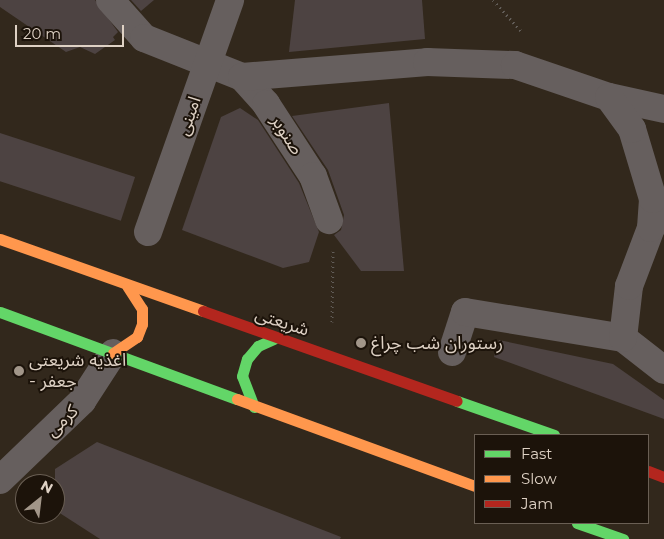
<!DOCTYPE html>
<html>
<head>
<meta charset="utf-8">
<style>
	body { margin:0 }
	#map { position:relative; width:664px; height:539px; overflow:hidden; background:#32281c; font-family:Montserrat,"Noto Sans Arabic",sans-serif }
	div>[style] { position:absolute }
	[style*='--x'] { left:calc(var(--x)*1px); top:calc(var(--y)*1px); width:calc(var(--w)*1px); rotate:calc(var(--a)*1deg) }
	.building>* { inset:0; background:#4d4342; transform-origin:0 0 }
	.path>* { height:3px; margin-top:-1.5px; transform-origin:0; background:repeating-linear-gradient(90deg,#625d58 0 1px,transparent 0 5px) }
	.street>* { height:28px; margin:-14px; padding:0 14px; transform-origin:14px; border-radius:14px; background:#665f5e }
	.fast>* { height:11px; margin:-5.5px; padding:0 5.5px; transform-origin:5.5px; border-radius:5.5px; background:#63d668 }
	.slow>* { height:11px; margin:-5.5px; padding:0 5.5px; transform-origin:5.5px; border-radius:5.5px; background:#ff974d }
	.jam>* { height:11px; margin:-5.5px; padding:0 5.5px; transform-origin:5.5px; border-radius:5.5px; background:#b3261e }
	.dots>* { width:14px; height:14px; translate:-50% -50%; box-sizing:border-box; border:2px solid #1c130a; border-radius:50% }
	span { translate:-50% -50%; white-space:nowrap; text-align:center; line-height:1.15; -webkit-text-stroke:4px #1c130a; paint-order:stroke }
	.street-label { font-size:18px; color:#ded1c4 }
	.poi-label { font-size:18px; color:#ded1c4 }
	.left { translate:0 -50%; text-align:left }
	.legend { position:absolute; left:474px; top:434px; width:175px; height:90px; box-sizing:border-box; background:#1c130a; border:1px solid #6a5f54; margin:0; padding:6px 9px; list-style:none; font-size:15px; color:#ded1c4 }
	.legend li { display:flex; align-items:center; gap:10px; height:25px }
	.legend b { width:25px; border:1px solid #6a5f54 }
	.north { position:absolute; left:15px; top:474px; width:50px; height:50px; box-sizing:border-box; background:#1c130a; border:1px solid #6a5f54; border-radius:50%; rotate:29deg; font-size:14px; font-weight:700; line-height:20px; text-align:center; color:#ded1c4 }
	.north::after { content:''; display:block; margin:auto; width:18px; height:22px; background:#a29689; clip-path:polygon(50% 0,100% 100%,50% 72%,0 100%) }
	.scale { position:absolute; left:15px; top:25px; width:109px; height:22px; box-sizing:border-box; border:2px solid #ded1c4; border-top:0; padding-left:6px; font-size:15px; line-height:18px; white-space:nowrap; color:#ded1c4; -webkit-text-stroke:4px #1c130a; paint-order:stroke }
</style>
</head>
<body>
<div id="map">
	<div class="building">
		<i style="clip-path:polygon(0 0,95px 0,118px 32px,113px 37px,115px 40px,95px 54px,80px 47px,66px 52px,0 7px)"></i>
		<i style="clip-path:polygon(131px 0,154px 0,141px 11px)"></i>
		<i style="clip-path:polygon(295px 0,422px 0,425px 39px,289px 52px)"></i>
		<i style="clip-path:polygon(389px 103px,404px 271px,361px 271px,334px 235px,341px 230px,344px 215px,328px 170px,292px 116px)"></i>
		<i style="clip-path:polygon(240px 108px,258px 120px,299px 183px,319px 232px,309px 262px,283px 268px,182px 230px,221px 117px)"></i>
		<i style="left:0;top:133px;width:142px;height:46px;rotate:18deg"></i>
		<i style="clip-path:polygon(499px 340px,613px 364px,664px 400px,664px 419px,494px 357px)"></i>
		<i style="clip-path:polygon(97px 442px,341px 537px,340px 539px,100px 539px,55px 510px,55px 469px)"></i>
	</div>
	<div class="path">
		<i style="--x:493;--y:0;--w:43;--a:47.8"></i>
		<i style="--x:332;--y:322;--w:71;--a:-89.2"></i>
	</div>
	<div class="street">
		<i style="--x:110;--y:0;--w:51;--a:48.2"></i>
		<i style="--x:144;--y:38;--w:105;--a:21.7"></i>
		<i style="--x:242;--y:77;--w:36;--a:48"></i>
		<i style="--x:266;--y:104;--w:86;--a:56.9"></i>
		<i style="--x:313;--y:176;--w:47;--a:70"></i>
		<i style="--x:242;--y:77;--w:186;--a:-4.6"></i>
		<i style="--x:427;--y:62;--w:88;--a:2"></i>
		<i style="--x:515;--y:65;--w:99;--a:18.8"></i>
		<i style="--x:609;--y:97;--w:56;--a:12.3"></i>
		<i style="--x:148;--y:232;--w:246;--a:-70.5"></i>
		<i style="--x:623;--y:338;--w:52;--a:38"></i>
		<i style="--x:452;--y:352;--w:42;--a:-72"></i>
		<i style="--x:465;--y:312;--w:160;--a:9.3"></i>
		<i style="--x:623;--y:338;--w:52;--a:-83.4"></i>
		<i style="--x:629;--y:286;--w:62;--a:-69.2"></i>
		<i style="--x:651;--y:228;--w:29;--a:-86"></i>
		<i style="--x:653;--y:199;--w:73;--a:-106.7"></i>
		<i style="--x:632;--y:129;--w:39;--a:-126"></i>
		<i style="--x:0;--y:480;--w:114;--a:-43.9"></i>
		<i style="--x:82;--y:401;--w:57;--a:-57.1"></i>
	</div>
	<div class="fast">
		<i style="--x:0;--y:312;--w:252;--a:20.2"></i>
		<i style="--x:457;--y:401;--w:103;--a:19.3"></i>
		<i style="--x:254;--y:407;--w:33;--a:-111"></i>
		<i style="--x:242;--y:376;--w:18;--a:-74"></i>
		<i style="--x:247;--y:359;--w:17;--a:-50"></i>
		<i style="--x:258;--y:346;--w:17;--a:-24"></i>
		<i style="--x:577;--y:523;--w:49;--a:19.2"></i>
	</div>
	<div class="slow">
		<i style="--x:0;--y:239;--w:215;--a:19.5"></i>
		<i style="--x:113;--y:353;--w:29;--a:-34"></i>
		<i style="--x:137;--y:337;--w:14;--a:-69"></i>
		<i style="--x:142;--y:324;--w:15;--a:-90"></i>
		<i style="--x:142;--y:309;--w:27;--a:-123"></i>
		<i style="--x:237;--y:399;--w:253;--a:20.1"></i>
	</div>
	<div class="jam">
		<i style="--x:203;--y:311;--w:269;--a:19.5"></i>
		<i style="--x:648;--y:471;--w:17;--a:21"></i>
	</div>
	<div class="dots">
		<i style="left:361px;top:343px;background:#a29689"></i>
		<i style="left:19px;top:371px;background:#a29689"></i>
	</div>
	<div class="street-label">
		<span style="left:189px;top:116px;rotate:-71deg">امینی</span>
		<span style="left:287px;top:135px;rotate:57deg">صنوبر</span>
		<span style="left:282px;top:322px;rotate:18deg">شریعتی</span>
		<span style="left:62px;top:421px;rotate:-44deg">کرمی</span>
	</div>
	<div class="poi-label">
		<span class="left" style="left:371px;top:343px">رستوران شب چراغ</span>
		<span class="left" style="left:29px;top:371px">اغذیه شریعتی<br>- جعفر</span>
	</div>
	<ul class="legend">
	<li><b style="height:6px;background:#63d668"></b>Fast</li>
	<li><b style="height:6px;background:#ff974d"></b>Slow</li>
	<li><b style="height:6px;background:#b3261e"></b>Jam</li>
	</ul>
	<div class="north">N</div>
	<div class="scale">20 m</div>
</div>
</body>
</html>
